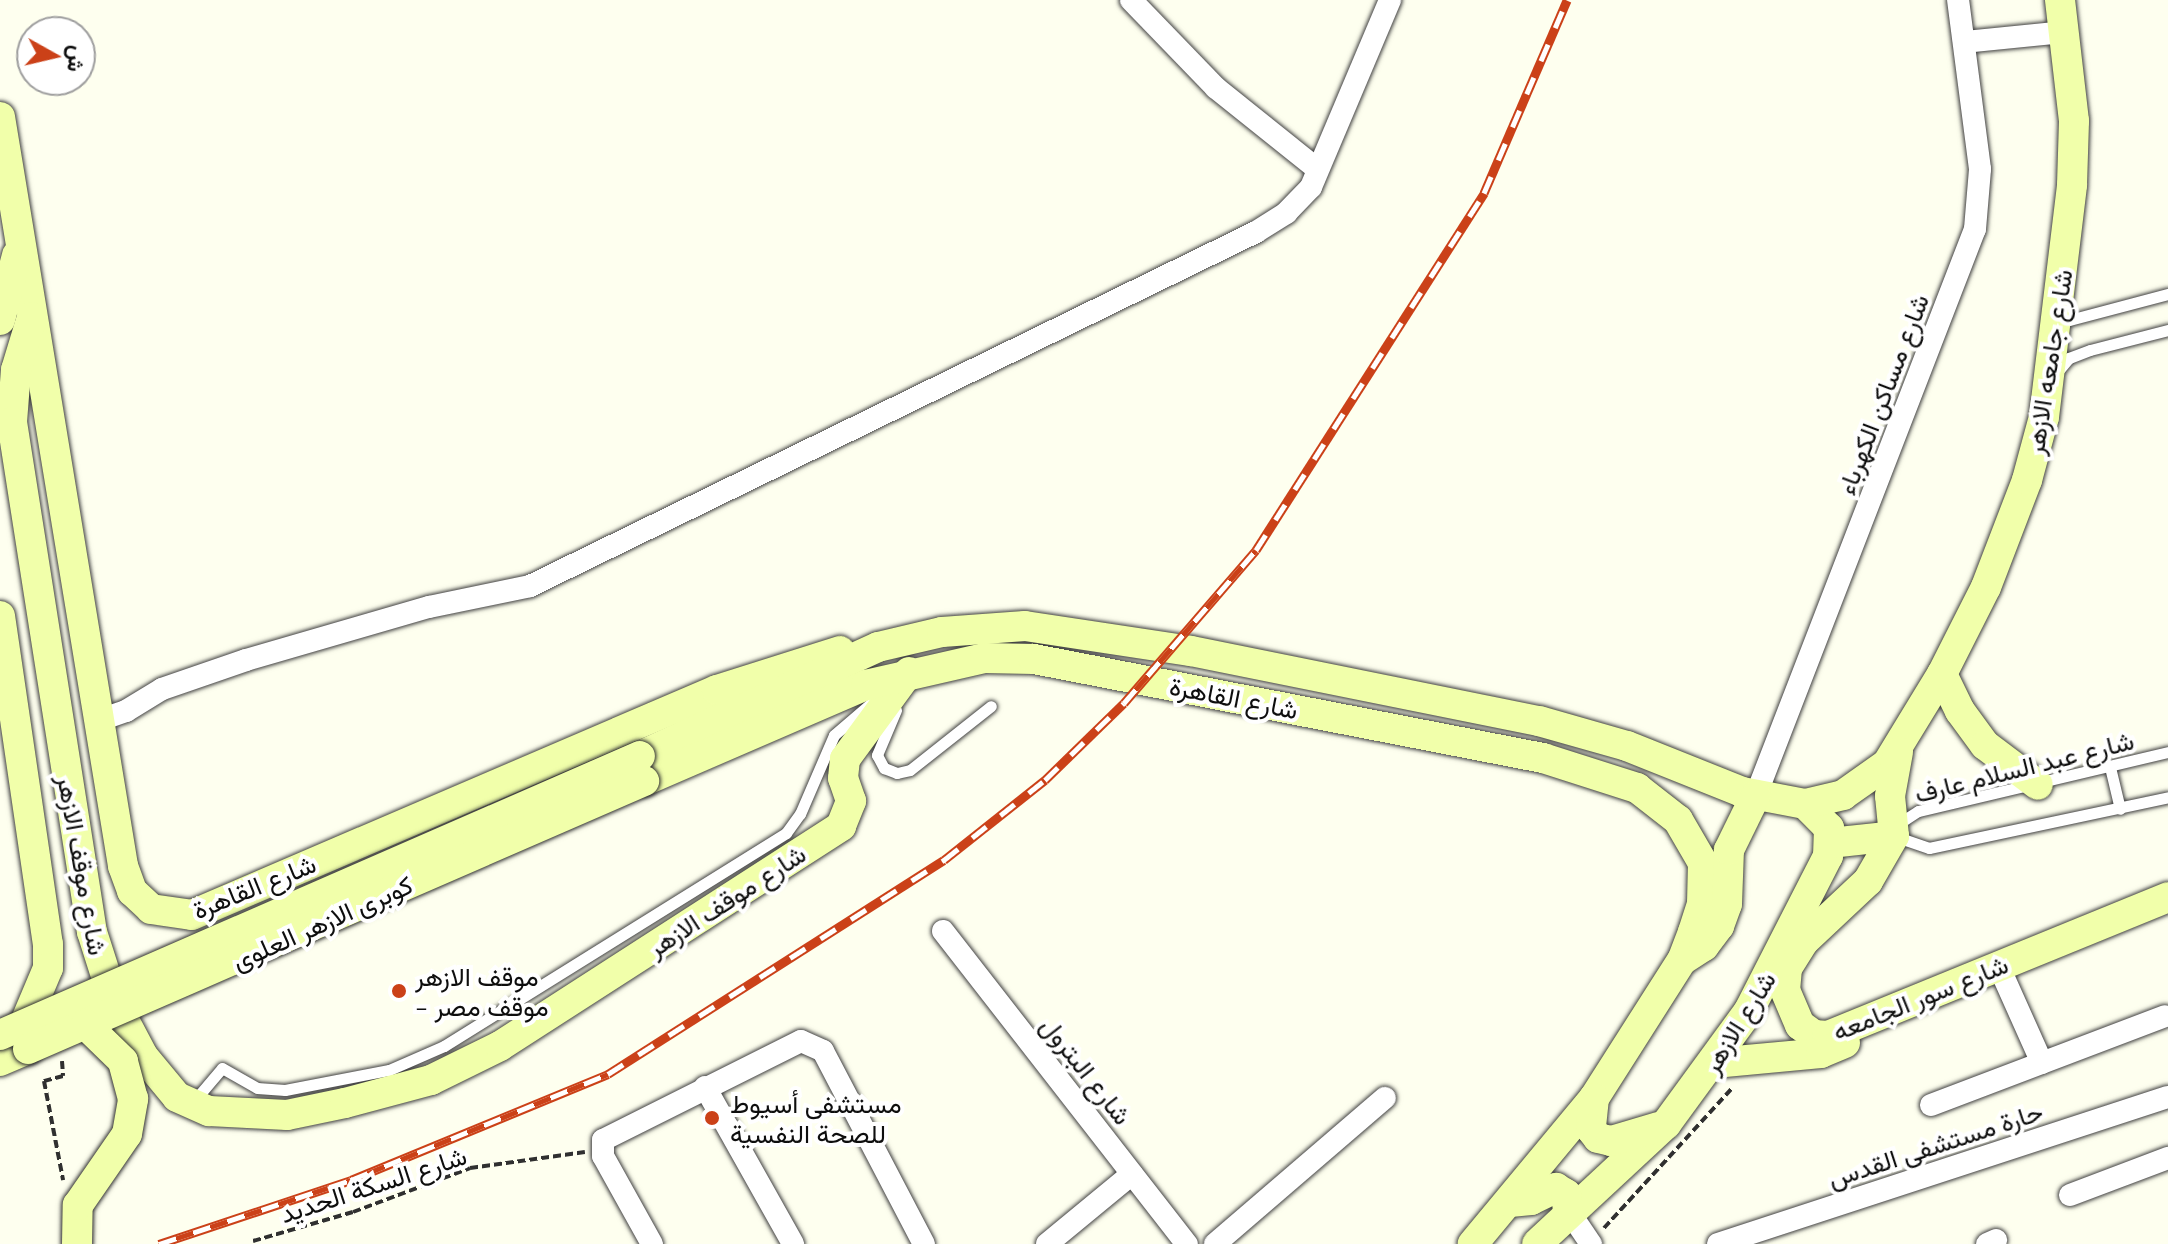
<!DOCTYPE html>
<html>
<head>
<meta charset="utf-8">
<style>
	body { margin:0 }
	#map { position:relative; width:2168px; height:1244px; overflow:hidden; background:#feffef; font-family:"Playfair Display",Vazirmatn,serif }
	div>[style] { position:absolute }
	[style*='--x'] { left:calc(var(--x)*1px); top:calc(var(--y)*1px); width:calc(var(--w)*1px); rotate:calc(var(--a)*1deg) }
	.path>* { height:4px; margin-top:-2px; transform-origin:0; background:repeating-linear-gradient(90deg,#303030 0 8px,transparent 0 12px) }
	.roads { filter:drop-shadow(0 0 2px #414141) drop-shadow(0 0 2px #414141) }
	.lane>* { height:11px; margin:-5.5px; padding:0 5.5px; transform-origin:5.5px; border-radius:5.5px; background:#fff }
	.street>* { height:22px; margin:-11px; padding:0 11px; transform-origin:11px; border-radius:11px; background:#fff }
	.secondary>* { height:30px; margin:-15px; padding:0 15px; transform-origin:15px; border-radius:15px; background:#f1ffaa }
	.rail>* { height:9px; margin-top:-4.5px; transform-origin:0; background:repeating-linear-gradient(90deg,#fff 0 18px,#cb4118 0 36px); box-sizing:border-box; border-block:2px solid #cb4118 }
	.bridges { filter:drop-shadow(0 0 2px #303030) drop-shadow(0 0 2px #303030) }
	.secondary-bridge>* { height:30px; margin:-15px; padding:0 15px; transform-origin:15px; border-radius:15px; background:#f1ffaa }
	.dots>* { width:22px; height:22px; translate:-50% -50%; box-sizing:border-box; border:4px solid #fff; border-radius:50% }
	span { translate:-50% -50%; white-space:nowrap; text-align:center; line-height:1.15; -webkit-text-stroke:8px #fff; paint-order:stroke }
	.street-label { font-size:26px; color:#0e0e0e }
	.poi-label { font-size:26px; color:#0e0e0e }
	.left { translate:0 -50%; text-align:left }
	.north { position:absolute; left:16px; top:16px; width:80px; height:80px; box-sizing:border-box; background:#fff; border:2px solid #9f9f9f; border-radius:50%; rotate:98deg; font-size:22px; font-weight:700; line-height:32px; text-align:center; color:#0e0e0e }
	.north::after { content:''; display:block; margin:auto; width:28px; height:36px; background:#cb4118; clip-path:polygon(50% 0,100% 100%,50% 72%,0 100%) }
</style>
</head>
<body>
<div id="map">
	<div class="path">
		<i style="--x:62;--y:1061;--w:15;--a:86"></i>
		<i style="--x:63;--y:1076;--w:20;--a:165"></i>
		<i style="--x:44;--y:1081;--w:101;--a:79.1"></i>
		<i style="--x:1604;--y:1228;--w:191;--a:-47.5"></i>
		<i style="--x:253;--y:1241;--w:104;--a:-16.2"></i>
		<i style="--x:353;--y:1212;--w:125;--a:-20.6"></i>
		<i style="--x:470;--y:1168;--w:116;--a:-7.9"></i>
	</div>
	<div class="roads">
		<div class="lane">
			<i style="--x:2058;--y:323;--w:114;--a:-14.8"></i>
			<i style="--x:2058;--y:371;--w:17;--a:-50"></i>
			<i style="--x:2069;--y:358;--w:22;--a:-21"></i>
			<i style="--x:2090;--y:350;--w:81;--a:-14.4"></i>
			<i style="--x:896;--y:710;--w:49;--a:112.9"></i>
			<i style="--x:877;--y:755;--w:15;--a:62"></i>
			<i style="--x:884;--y:768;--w:14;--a:21"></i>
			<i style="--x:897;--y:773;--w:13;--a:-13"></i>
			<i style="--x:910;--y:770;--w:103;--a:-38.3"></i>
			<i style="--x:2168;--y:752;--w:257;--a:166.7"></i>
			<i style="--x:1918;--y:811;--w:20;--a:147"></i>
			<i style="--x:1901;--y:822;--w:16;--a:117"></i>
			<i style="--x:1894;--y:836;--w:37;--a:19"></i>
			<i style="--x:1929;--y:848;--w:244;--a:-12"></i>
			<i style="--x:2110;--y:767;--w:43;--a:76.6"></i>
			<i style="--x:194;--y:1101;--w:43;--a:-49.7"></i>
			<i style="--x:222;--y:1068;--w:40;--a:29.7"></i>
			<i style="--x:257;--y:1088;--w:28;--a:4"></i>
			<i style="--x:285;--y:1090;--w:106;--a:-10.9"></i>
			<i style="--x:389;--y:1070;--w:60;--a:-23.6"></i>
			<i style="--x:444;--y:1046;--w:403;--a:-31.9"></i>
			<i style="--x:786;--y:833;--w:24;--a:-54"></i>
			<i style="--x:800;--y:814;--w:86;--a:-66.7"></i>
			<i style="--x:834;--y:735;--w:57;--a:-40.7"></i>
		</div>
		<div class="street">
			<i style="--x:1131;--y:0;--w:122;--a:46"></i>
			<i style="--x:1216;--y:88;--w:129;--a:38.7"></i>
			<i style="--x:1964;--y:42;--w:101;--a:-5.7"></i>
			<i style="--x:97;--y:721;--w:31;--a:-19"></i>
			<i style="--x:126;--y:711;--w:42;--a:-31.4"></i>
			<i style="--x:162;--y:689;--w:89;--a:-19"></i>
			<i style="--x:246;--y:660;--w:191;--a:-16.2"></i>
			<i style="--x:429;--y:607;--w:103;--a:-11.7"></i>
			<i style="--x:530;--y:586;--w:808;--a:-25.99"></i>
			<i style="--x:1256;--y:232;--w:36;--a:-32"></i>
			<i style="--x:1286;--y:213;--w:36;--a:-46"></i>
			<i style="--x:1311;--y:187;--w:203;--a:-67.1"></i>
			<i style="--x:1756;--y:795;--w:607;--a:-68.85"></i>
			<i style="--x:1975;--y:229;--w:60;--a:-85.2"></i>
			<i style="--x:1980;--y:169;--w:170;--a:-97.4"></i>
			<i style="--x:943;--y:931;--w:397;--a:52.1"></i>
			<i style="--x:2004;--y:978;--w:93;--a:65.9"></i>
			<i style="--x:705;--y:1087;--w:180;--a:60.7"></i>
			<i style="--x:1931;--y:1105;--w:250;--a:-20.8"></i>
			<i style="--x:2070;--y:1195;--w:105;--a:-20.7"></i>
			<i style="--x:1568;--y:1210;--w:41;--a:55.9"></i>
			<i style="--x:652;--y:1244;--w:101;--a:-119.1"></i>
			<i style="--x:603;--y:1156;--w:16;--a:-90"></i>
			<i style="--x:603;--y:1140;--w:221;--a:-26.6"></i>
			<i style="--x:801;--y:1041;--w:24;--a:24"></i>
			<i style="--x:823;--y:1051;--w:218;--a:62.4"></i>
			<i style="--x:1047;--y:1244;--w:110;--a:-39.5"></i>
			<i style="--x:1215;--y:1244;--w:224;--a:-40.7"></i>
			<i style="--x:1718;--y:1244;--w:473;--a:-18.1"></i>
			<i style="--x:1987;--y:1244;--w:10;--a:-24"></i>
		</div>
		<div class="secondary">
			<i style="--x:0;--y:117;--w:759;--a:80.67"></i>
			<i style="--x:123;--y:866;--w:27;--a:70"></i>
			<i style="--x:132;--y:891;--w:26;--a:43"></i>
			<i style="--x:151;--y:909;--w:41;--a:8.3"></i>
			<i style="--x:192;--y:915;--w:571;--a:-23.2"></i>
			<i style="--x:717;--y:690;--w:129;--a:-17.6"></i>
			<i style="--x:32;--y:317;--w:55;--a:106.8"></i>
			<i style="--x:16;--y:370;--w:52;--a:94.4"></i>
			<i style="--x:12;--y:422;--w:516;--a:81.09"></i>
			<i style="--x:92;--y:932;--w:72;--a:72.3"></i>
			<i style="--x:114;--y:1001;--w:62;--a:62.2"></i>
			<i style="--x:143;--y:1056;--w:53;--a:50.3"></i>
			<i style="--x:177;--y:1097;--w:35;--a:24"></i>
			<i style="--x:209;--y:1111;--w:78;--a:2.9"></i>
			<i style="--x:287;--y:1115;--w:59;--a:-11.7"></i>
			<i style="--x:345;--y:1103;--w:89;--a:-15"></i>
			<i style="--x:431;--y:1080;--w:77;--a:-26.2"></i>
			<i style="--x:500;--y:1046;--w:406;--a:-32.8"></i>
			<i style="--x:841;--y:826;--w:27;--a:-68"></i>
			<i style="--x:851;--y:801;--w:24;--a:-109"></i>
			<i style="--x:843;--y:778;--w:19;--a:-84"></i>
			<i style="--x:845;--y:759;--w:108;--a:-53.7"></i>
			<i style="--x:0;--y:320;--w:67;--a:-75.3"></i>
			<i style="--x:0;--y:616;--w:331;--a:81.7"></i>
			<i style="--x:48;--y:944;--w:24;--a:90"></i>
			<i style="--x:48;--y:968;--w:62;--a:112.8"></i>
			<i style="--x:1942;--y:674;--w:41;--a:64.1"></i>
			<i style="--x:1960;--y:711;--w:42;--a:53.7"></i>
			<i style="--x:1985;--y:745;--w:66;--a:37"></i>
			<i style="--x:640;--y:756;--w:262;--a:-24.6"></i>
			<i style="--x:878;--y:647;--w:66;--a:-13.2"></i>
			<i style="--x:942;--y:632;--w:83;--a:-4.1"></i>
			<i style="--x:1025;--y:626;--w:168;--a:8.6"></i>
			<i style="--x:1191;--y:651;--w:355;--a:11.4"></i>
			<i style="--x:1539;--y:721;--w:91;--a:15.9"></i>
			<i style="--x:1627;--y:746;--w:124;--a:21.8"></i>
			<i style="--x:1742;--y:792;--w:64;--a:10.8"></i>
			<i style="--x:1805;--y:804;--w:34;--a:45"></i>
			<i style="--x:1829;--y:828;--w:28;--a:92"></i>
			<i style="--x:1828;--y:856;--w:175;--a:117.1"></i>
			<i style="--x:1748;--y:1012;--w:139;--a:126.2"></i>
			<i style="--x:1666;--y:1124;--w:176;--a:137.1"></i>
			<i style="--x:644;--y:781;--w:242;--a:-23.4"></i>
			<i style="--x:866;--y:685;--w:122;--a:-12.8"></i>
			<i style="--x:985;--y:658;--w:49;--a:1.2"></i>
			<i style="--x:1034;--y:659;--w:519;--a:11.01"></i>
			<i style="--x:1543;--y:758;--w:99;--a:17.7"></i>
			<i style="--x:1637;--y:788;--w:52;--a:38"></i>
			<i style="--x:1678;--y:820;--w:50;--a:59.8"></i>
			<i style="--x:1703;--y:863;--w:41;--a:91.4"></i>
			<i style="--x:1702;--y:904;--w:29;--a:108"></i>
			<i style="--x:1693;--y:932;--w:30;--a:111"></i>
			<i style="--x:1682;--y:960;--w:164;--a:122.5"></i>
			<i style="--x:1594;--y:1098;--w:190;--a:129.7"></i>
			<i style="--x:1805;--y:804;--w:39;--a:-13"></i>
			<i style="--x:1843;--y:795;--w:54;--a:-35.2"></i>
			<i style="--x:1887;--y:764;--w:105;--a:-58.6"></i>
			<i style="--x:1942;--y:674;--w:97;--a:-63.2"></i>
			<i style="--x:1986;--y:587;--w:115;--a:-69"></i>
			<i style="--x:2027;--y:480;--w:65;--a:-74.9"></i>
			<i style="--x:2044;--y:417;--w:234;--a:-83.1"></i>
			<i style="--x:2072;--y:185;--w:64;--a:-88.2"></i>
			<i style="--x:2074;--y:121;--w:122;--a:-96.6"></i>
			<i style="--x:1894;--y:836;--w:52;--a:120"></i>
			<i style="--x:1868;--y:881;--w:88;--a:136.8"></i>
			<i style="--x:1804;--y:941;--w:32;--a:122"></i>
			<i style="--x:1787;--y:968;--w:22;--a:95"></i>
			<i style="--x:1785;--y:990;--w:38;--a:67"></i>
			<i style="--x:1800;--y:1025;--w:17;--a:36"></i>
			<i style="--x:1814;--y:1035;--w:14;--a:4"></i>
			<i style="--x:1828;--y:1036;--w:367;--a:-22.2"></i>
			<i style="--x:1894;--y:836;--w:40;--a:-95.7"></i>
			<i style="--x:1890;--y:796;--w:45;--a:-79.7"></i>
			<i style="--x:1830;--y:843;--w:64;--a:-6.2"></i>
			<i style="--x:1684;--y:959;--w:24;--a:-33"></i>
			<i style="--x:1704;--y:946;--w:25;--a:-53"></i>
			<i style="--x:1719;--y:926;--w:23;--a:-70"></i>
			<i style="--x:1727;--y:904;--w:54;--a:-87.9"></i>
			<i style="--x:1729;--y:850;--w:61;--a:-63.9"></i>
			<i style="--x:0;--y:1061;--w:30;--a:-23"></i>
			<i style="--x:1714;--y:1063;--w:107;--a:-5.3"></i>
			<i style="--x:1821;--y:1053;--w:26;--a:-23"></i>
			<i style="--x:1594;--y:1098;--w:31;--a:96"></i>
			<i style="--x:1591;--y:1129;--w:11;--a:52"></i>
			<i style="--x:1598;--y:1138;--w:13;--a:13"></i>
			<i style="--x:1611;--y:1141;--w:49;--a:-16.6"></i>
			<i style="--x:1510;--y:1202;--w:21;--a:-5"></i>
			<i style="--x:1531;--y:1200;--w:28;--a:-26"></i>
			<i style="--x:1556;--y:1188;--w:12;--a:31"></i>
			<i style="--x:1566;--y:1194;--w:16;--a:83"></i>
		</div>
	</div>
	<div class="rail">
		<i style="--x:159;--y:1244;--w:202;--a:-18.4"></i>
		<i style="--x:351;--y:1180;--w:278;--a:-22.4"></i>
		<i style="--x:608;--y:1074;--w:398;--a:-32.5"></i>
		<i style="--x:944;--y:860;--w:129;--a:-38.4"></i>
		<i style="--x:1045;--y:780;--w:110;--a:-44.3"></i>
		<i style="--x:1124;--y:703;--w:202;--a:-49.2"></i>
		<i style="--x:1256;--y:550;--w:424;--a:-57.4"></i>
		<i style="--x:1484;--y:193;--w:210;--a:-66.7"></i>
	</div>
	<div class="bridges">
		<div class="secondary-bridge">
			<i style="--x:0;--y:1035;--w:698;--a:-23.55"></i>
			<i style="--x:28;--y:1049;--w:672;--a:-23.51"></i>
			<i style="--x:77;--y:1244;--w:39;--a:-89"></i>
			<i style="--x:78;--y:1205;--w:86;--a:-55.4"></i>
			<i style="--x:127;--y:1134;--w:36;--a:-80"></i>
			<i style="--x:133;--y:1099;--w:39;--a:-105"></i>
			<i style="--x:123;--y:1061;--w:52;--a:-135.8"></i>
		</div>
	</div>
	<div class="dots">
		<i style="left:399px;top:991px;background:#cb4118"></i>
		<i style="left:712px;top:1118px;background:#cb4118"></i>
	</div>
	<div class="street-label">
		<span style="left:2048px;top:362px;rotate:-81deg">شارع جامعه الازهر</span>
		<span style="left:1882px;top:394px;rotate:-69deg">شارع مساكن الكهرباء</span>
		<span style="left:1234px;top:697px;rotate:11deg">شارع القاهرة</span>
		<span style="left:2024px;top:766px;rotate:-14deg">شارع عبد السلام عارف</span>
		<span style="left:83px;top:865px;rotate:80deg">شارع موقف الازهر</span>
		<span style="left:254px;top:886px;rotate:-22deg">شارع القاهرة</span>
		<span style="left:726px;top:900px;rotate:-33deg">شارع موقف الازهر</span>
		<span style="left:322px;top:922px;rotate:-24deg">كوبرى الازهر العلوى</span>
		<span style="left:1920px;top:997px;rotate:-22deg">شارع سور الجامعه</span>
		<span style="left:1738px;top:1022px;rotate:-58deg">شارع الازهر</span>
		<span style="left:1087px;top:1070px;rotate:52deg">شارع البترول</span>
		<span style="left:1935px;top:1144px;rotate:-18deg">حارة مستشفى القدس</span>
		<span style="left:373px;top:1184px;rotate:-18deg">شارع السكة الحديد</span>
	</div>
	<div class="poi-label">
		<span class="left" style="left:415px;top:991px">موقف الازهر<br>- موقف مصر</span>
		<span class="left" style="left:730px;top:1118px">مستشفى أسيوط<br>للصحة النفسية</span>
	</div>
	<div class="north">ش</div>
</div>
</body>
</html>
